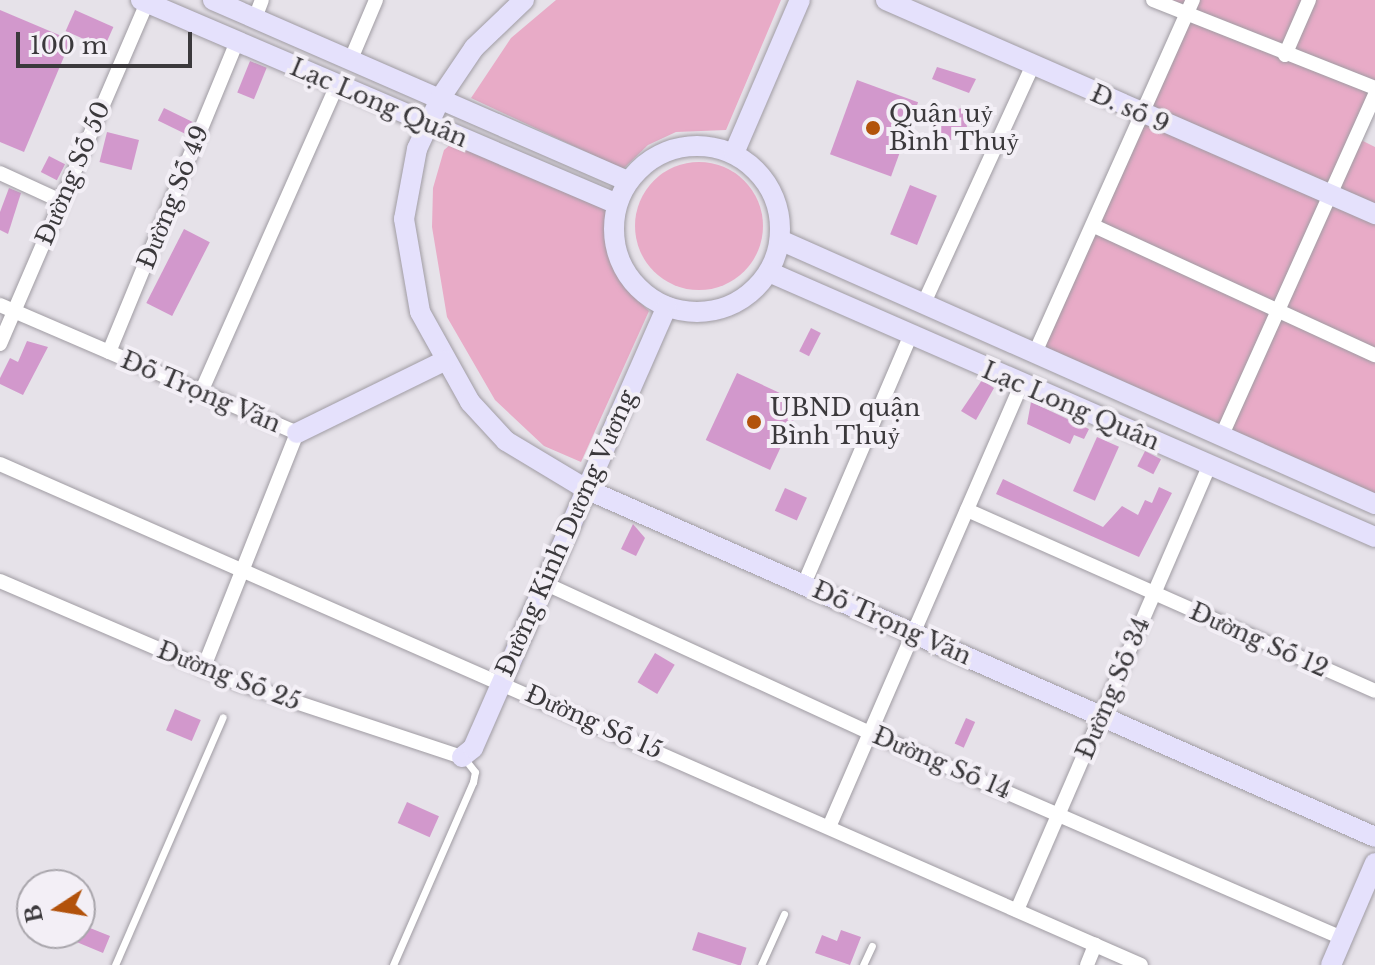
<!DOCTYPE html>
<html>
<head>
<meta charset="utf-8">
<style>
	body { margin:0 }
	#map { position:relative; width:1375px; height:965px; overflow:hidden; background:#e6e2e9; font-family:"Libre Baskerville",serif }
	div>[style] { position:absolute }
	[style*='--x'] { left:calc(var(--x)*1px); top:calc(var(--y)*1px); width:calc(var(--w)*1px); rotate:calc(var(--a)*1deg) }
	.green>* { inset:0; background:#e8abc7 }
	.round { border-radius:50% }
	.building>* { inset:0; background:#d298cc; transform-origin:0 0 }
	.roads { filter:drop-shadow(0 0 2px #a09ca3) drop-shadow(0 0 2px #a09ca3) }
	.lane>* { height:7px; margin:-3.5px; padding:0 3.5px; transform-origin:3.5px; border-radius:3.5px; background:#fff }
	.street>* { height:14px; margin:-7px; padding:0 7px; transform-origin:7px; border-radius:7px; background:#fff }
	.secondary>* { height:20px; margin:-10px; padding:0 10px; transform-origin:10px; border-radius:10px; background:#e5e1fc }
	.secondary>.ring { margin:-10px; padding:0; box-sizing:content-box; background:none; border:20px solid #e5e1fc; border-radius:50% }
	.dots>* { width:22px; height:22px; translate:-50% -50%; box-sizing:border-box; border:4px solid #f3eff6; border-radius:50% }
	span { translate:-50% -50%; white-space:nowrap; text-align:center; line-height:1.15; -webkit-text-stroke:8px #f3eff6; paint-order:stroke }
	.street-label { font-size:24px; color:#3b393c }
	.poi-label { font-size:24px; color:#3b393c }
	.left { translate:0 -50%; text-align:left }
	.north { position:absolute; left:16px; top:869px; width:80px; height:80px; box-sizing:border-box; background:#f3eff6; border:2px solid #a9a6ac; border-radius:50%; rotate:258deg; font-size:22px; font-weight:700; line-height:32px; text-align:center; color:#3b393c }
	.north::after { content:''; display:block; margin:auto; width:28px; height:36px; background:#b2520b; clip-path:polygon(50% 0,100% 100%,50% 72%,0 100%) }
	.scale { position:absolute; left:16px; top:32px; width:176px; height:36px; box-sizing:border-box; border:4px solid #3b393c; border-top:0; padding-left:10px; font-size:24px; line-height:28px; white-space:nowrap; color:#3b393c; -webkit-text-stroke:6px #f3eff6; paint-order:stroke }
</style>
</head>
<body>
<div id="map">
	<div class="green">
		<i style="clip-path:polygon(556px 0,781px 0,726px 130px,676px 132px,648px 145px,623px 169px,471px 98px,511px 38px)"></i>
		<i style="clip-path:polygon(1153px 0,1375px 0,1375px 95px,1357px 138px,1375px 147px,1375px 504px,1034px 355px,1186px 15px)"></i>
		<i style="clip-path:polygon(452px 143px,607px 210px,612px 260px,625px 288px,649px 311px,581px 462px,544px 446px,495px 400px,447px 317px,432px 227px,433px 188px,444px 150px)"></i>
		<i class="round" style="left:635px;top:162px;width:128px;height:128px"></i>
	</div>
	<div class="building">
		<i style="clip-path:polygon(0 10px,71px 40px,24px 152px,0 142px)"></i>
		<i style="left:75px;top:10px;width:42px;height:23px;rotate:24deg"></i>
		<i style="left:250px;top:61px;width:18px;height:34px;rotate:22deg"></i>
		<i style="clip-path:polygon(937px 67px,976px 79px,969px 93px,932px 79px)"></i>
		<i style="left:857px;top:80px;width:65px;height:79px;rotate:20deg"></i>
		<i style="left:164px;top:108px;width:32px;height:14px;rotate:26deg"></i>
		<i style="left:962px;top:108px;width:28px;height:31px;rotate:75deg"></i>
		<i style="left:107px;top:132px;width:33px;height:31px;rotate:14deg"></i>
		<i style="left:49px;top:156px;width:18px;height:18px;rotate:27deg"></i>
		<i style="left:910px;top:185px;width:29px;height:53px;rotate:22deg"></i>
		<i style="clip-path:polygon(9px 188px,21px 193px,8px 234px,0 230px,0 212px)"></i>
		<i style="left:184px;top:229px;width:29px;height:83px;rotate:27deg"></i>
		<i style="left:811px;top:328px;width:11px;height:26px;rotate:27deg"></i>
		<i style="clip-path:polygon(27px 341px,48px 347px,23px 395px,0 384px,0 378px,10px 358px,18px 362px)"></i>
		<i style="left:737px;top:373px;width:71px;height:74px;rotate:25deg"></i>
		<i style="clip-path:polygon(982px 380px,994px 388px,976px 420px,961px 411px)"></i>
		<i style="clip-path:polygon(1031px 402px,1089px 429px,1084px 439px,1074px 435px,1070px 444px,1027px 424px)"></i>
		<i style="left:1097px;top:437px;width:24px;height:59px;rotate:24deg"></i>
		<i style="left:1145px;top:451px;width:18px;height:17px;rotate:27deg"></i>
		<i style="clip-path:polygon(1003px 479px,1103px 527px,1122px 506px,1138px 515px,1145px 500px,1152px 503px,1159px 487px,1172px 493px,1139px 557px,996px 494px)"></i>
		<i style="left:785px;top:488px;width:24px;height:25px;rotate:24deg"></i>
		<i style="clip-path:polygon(633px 524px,645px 538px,636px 556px,621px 549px)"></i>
		<i style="left:655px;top:653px;width:23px;height:34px;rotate:31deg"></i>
		<i style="left:175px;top:709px;width:28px;height:23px;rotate:23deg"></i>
		<i style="left:966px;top:718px;width:10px;height:28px;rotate:24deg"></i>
		<i style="left:407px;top:802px;width:35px;height:23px;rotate:24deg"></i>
		<i style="clip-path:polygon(80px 924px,110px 936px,103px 953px,55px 933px,80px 933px)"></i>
		<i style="clip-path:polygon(841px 930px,861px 937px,850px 965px,815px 953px,822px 935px,837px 941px)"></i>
		<i style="left:698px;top:932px;width:51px;height:19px;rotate:18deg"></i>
	</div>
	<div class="roads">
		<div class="lane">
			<i style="--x:115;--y:965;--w:270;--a:-66.5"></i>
			<i style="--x:393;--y:965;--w:200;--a:-66.4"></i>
			<i style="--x:473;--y:782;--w:10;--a:-79"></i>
			<i style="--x:475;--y:772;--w:18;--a:-128"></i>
			<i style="--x:761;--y:965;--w:56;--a:-65.7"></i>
			<i style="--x:863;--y:965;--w:21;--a:-65"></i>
		</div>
		<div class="street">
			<i style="--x:1153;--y:0;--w:239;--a:21.6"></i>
			<i style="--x:255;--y:18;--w:19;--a:-69"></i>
			<i style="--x:1285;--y:55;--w:60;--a:-66.4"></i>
			<i style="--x:351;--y:59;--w:64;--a:-67"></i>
			<i style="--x:0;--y:173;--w:67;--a:24.7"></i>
			<i style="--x:1094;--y:226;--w:309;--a:24.7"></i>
			<i style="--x:0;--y:305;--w:323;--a:23.3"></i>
			<i style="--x:297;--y:433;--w:254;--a:111.7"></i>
			<i style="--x:923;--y:305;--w:264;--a:-65.4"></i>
			<i style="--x:0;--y:344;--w:371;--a:-66.7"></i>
			<i style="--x:109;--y:352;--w:336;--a:-67.6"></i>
			<i style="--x:1034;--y:355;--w:389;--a:-65.9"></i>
			<i style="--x:201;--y:392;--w:336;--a:-66.1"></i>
			<i style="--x:1222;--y:435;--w:373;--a:-65.8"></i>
			<i style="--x:0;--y:464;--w:1246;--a:23.71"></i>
			<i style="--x:967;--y:510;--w:446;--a:23.9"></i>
			<i style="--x:0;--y:581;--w:259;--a:23.2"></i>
			<i style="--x:238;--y:683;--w:236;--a:18.3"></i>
			<i style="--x:544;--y:583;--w:359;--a:24.7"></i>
			<i style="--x:870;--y:733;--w:515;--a:23.48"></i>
			<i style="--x:804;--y:584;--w:269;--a:-66.8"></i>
			<i style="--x:829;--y:827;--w:483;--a:-66.5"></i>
			<i style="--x:1017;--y:910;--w:485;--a:-66.6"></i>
			<i style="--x:1087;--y:965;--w:22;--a:-68"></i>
		</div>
		<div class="secondary">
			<i style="--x:141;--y:0;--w:518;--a:23.2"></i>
			<i style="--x:213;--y:0;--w:452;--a:23.6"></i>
			<i style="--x:524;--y:0;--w:69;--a:136.2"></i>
			<i style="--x:474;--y:48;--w:59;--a:124"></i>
			<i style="--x:441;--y:97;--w:57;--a:114.8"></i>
			<i style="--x:417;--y:149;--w:71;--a:100.5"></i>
			<i style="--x:404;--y:219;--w:94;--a:80.2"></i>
			<i style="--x:420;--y:312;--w:103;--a:60.9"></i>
			<i style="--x:470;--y:402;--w:53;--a:47.3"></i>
			<i style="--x:506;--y:441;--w:93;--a:31"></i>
			<i style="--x:586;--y:489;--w:862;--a:23.8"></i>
			<i style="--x:886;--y:0;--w:534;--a:23.64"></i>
			<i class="ring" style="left:614px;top:146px;width:146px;height:146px"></i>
			<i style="--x:734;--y:153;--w:167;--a:-66.7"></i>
			<i style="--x:780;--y:240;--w:651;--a:23.93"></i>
			<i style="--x:769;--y:272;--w:661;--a:23.62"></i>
			<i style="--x:297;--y:433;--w:164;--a:-26.1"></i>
			<i style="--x:462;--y:757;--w:14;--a:-39"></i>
			<i style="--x:473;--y:748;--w:482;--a:-66.3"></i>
			<i style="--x:1331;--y:965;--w:111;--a:-66.7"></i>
		</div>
	</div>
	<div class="dots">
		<i style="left:873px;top:128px;background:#b2520b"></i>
		<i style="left:754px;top:422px;background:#b2520b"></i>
	</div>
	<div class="street-label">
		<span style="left:379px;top:103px;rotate:23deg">Lạc Long Quân</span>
		<span style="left:1130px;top:109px;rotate:24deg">Đ. số 9</span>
		<span style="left:73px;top:173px;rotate:-67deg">Đường Số 50</span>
		<span style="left:173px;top:197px;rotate:-68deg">Đường Số 49</span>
		<span style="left:201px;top:392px;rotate:23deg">Đỗ Trọng Văn</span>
		<span style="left:1071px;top:406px;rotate:23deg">Lạc Long Quân</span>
		<span style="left:566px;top:533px;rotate:-66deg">Đường Kinh Dương Vương</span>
		<span style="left:892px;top:623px;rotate:24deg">Đỗ Trọng Văn</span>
		<span style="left:1259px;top:640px;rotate:24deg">Đường Số 12</span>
		<span style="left:229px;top:676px;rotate:21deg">Đường Số 25</span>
		<span style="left:1113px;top:688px;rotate:-67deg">Đường Số 34</span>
		<span style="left:594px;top:722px;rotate:24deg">Đường Số 15</span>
		<span style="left:942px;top:763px;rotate:23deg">Đường Số 14</span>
	</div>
	<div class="poi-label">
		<span class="left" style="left:889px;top:128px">Quận uỷ<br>Bình Thuỷ</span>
		<span class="left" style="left:770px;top:422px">UBND quận<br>Bình Thuỷ</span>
	</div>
	<div class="north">B</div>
	<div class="scale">100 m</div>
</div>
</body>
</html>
